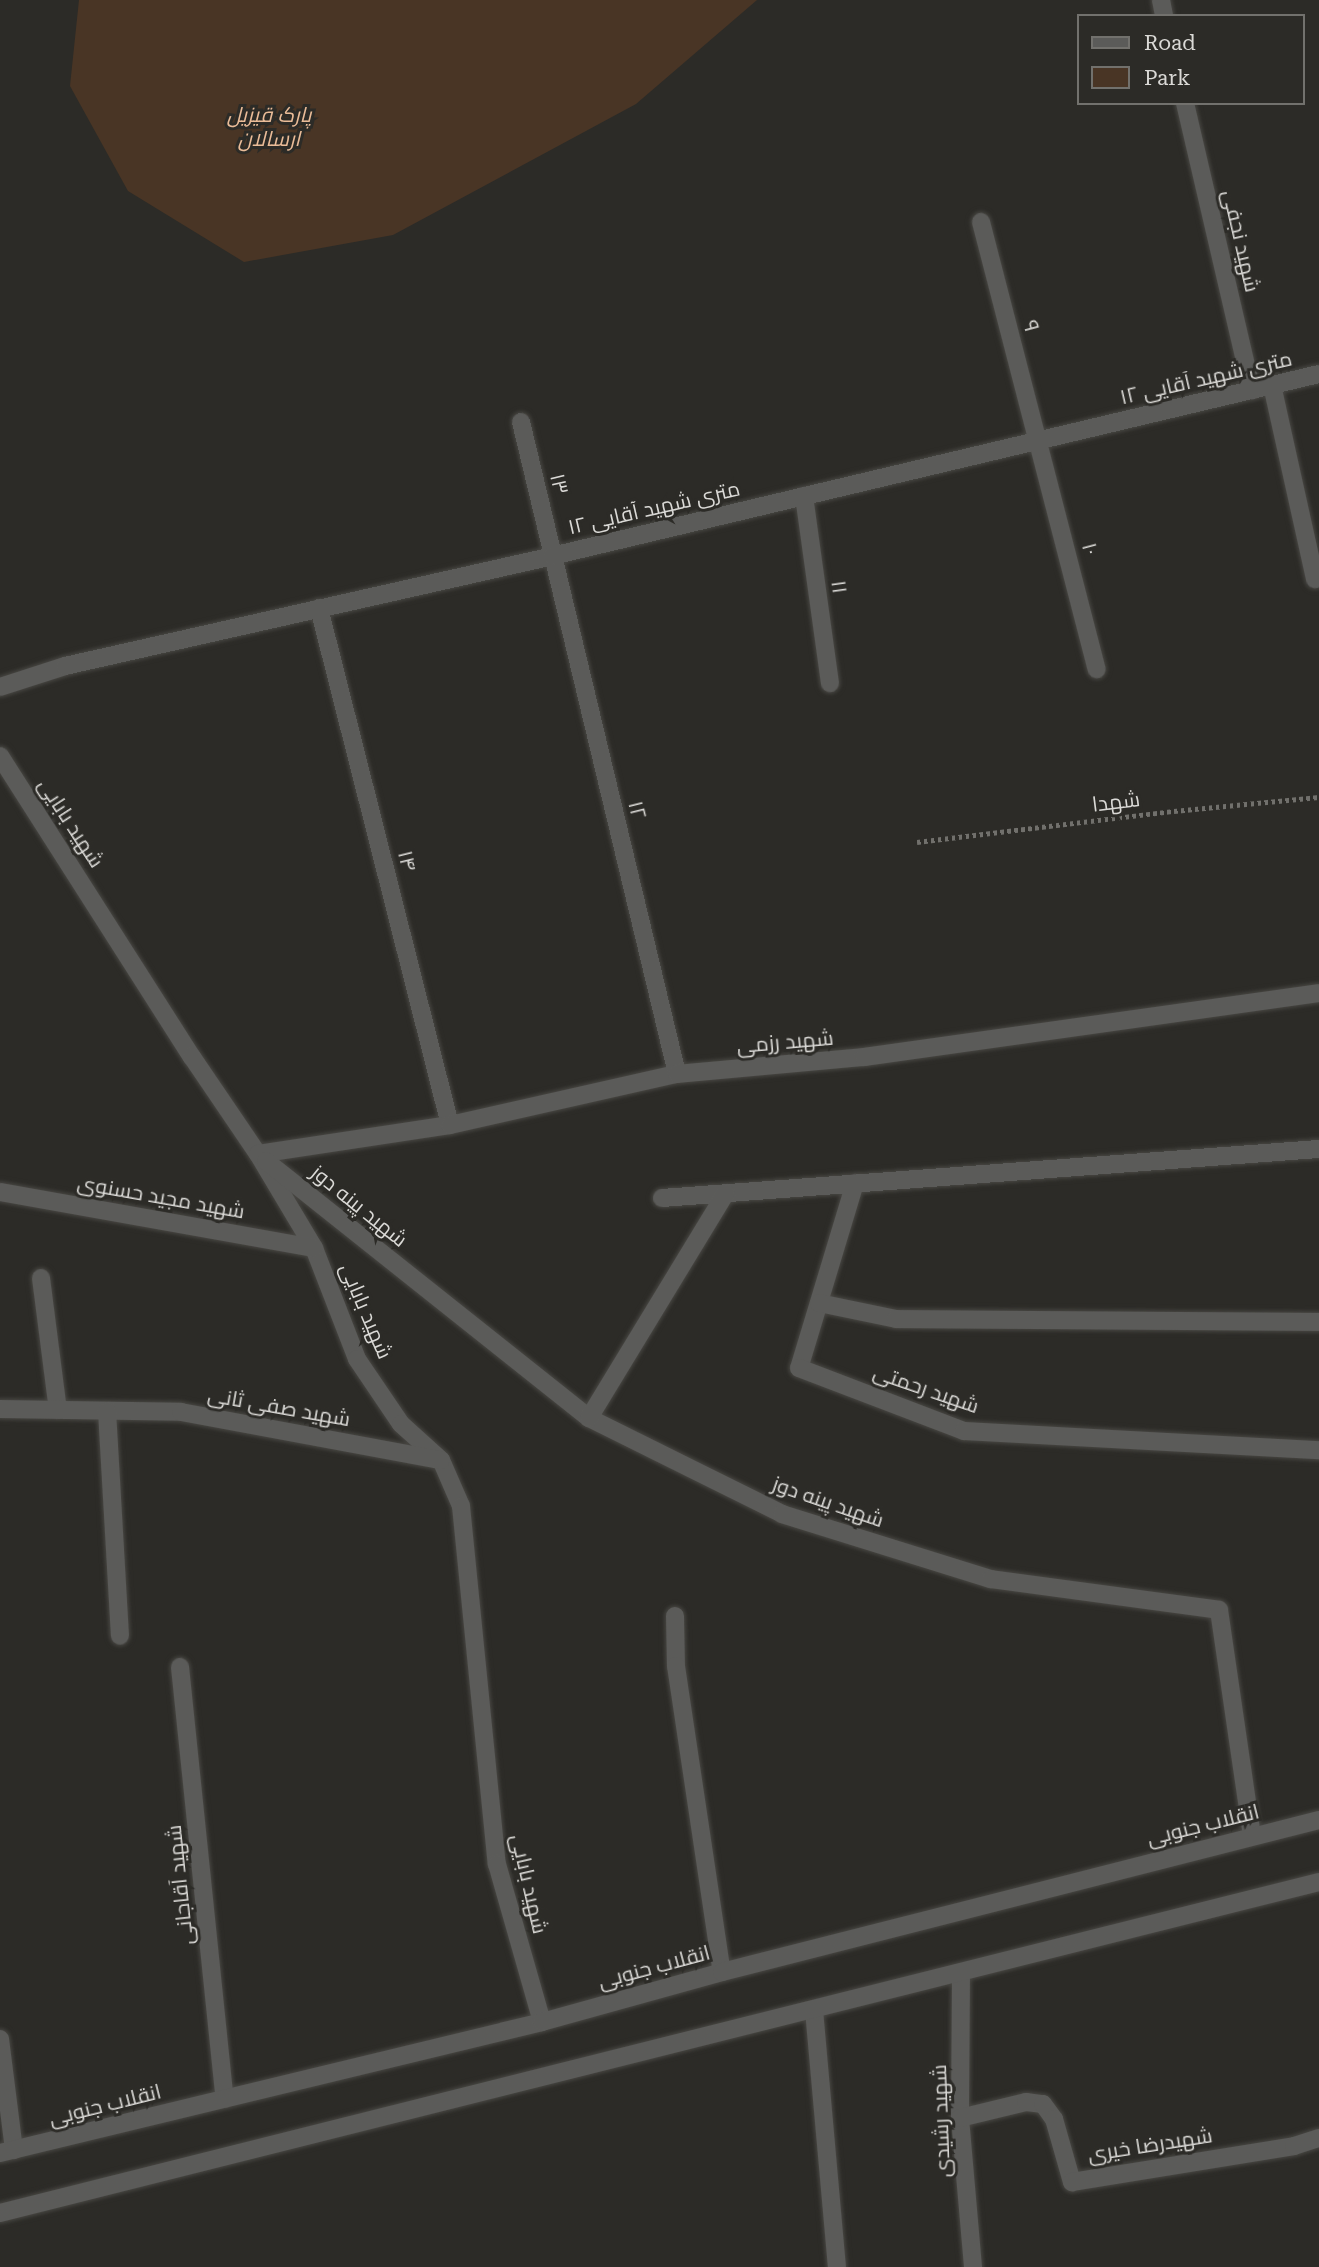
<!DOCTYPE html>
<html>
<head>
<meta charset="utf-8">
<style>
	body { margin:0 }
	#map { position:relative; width:1319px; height:2267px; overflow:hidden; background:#2c2b27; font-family:"Roboto Serif",Cairo,serif }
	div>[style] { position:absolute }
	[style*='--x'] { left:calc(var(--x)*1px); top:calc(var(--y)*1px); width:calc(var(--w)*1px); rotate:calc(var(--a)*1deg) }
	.green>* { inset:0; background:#493525 }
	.path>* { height:4.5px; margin-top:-2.25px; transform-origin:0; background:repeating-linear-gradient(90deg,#71706c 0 3.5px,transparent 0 7px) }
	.roads { filter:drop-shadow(0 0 2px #484743) drop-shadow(0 0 2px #484743) }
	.minor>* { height:18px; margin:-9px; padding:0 9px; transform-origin:9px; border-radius:9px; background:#5b5b59 }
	span { translate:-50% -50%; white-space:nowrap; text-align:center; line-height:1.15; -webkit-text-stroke:6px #2c2b27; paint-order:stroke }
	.park-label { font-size:21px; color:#eabc98; font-style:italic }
	.street-label { font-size:21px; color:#dad9d6 }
	.legend { position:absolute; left:1077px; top:14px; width:228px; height:91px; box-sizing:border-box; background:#2c2b27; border:2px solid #72716d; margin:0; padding:9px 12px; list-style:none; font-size:21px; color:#dad9d6 }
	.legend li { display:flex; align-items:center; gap:14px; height:35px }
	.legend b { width:35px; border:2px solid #72716d }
</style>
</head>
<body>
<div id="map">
	<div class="green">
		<i style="clip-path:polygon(79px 0,757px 0,636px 104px,393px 235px,244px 262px,128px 191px,70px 86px)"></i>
	</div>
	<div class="path">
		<i style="--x:917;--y:842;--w:259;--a:-6.9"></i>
		<i style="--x:1174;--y:811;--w:146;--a:-5.5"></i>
	</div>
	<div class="roads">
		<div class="minor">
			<i style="--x:1161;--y:0;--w:16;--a:79"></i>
			<i style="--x:1185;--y:103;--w:295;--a:76.9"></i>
			<i style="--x:981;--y:222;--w:462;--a:75.5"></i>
			<i style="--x:1272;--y:385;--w:199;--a:77.5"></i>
			<i style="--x:521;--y:422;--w:670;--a:76.54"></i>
			<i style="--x:804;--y:496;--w:189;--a:82.1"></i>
			<i style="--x:319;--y:608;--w:533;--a:75.78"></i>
			<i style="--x:0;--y:687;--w:68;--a:-17.9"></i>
			<i style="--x:65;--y:666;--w:499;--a:-12.7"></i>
			<i style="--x:552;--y:556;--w:788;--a:-13.35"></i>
			<i style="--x:0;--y:756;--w:357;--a:57.5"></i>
			<i style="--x:192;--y:1057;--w:117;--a:55.8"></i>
			<i style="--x:258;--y:1154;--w:109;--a:59.2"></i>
			<i style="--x:314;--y:1248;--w:119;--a:68.8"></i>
			<i style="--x:357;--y:1359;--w:78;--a:55.9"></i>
			<i style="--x:401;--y:1424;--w:54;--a:42"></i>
			<i style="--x:441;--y:1460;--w:50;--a:66.5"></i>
			<i style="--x:461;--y:1506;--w:360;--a:84.3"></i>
			<i style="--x:497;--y:1864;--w:164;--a:74.1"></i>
			<i style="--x:258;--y:1154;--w:194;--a:-8.6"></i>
			<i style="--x:450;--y:1125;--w:233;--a:-12.7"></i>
			<i style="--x:677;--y:1074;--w:188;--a:-5.2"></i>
			<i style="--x:864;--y:1057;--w:459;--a:-8"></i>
			<i style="--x:266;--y:1161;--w:413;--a:38.5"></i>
			<i style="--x:589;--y:1418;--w:216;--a:26.4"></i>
			<i style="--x:782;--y:1514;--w:219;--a:17.3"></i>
			<i style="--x:991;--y:1579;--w:230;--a:7.7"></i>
			<i style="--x:1219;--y:1610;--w:227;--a:81.7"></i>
			<i style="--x:855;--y:1183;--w:193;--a:106.8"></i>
			<i style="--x:799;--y:1368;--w:177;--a:20.9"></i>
			<i style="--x:964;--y:1431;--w:356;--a:3.1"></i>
			<i style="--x:0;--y:1192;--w:319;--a:10.1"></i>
			<i style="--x:662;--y:1198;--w:659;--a:-4.27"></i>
			<i style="--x:41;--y:1278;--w:133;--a:82.7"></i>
			<i style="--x:819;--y:1303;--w:79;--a:11.7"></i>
			<i style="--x:896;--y:1319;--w:423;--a:0.4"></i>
			<i style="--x:0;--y:1409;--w:181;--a:0.9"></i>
			<i style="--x:181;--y:1412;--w:264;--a:10.5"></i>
			<i style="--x:107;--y:1411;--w:225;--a:86.7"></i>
			<i style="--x:589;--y:1418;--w:263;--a:-58.7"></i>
			<i style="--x:675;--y:1616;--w:50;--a:88.9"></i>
			<i style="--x:676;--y:1666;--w:309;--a:81.5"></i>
			<i style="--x:180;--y:1667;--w:434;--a:84.1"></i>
			<i style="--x:961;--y:1973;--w:145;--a:90.4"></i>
			<i style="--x:960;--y:2118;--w:150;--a:85"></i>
			<i style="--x:814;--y:2010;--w:258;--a:84.9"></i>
			<i style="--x:0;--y:2039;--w:112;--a:82.8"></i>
			<i style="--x:960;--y:2118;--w:68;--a:-13.6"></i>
			<i style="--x:1026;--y:2102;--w:17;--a:7"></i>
			<i style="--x:1043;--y:2104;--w:19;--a:54"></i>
			<i style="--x:1054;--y:2119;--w:66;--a:74.1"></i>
			<i style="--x:1072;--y:2182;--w:225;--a:-9.2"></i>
			<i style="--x:1294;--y:2146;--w:26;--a:-18"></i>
			<i style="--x:0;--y:2153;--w:558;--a:-13.59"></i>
			<i style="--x:542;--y:2022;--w:187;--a:-15.5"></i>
			<i style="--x:722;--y:1972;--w:616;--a:-14.28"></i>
			<i style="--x:0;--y:2213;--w:1360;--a:-14.09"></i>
		</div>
	</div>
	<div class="park-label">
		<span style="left:269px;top:127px">پارک قیزیل<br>ارسالان</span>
	</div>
	<div class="street-label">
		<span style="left:1241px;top:241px;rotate:77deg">شهید نجفی</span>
		<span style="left:1031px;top:326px;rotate:75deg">۹</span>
		<span style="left:1206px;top:378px;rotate:-13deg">۱۲ متری شهید آقایی</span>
		<span style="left:559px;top:484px;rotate:77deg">۱۳</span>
		<span style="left:654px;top:508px;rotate:-13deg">۱۲ متری شهید آقایی</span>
		<span style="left:1090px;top:549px;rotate:75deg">۱۰</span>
		<span style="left:839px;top:587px;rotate:82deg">۱۱</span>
		<span style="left:1116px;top:802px;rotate:-7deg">شهدا</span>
		<span style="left:637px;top:810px;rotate:76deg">۱۲</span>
		<span style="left:71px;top:823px;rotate:57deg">شهید بابایی</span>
		<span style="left:407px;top:861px;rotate:76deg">۱۴</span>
		<span style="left:785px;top:1042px;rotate:-5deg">شهید رزمی</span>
		<span style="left:161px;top:1197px;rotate:10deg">شهید مجید حسنوی</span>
		<span style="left:359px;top:1206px;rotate:39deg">شهید پینه دوز</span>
		<span style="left:366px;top:1311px;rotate:67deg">شهید بابایی</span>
		<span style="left:926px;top:1389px;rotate:19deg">شهید رحمتی</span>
		<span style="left:279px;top:1407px;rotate:10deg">شهید صفی ثانی</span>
		<span style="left:828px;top:1502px;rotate:19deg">شهید پینه دوز</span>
		<span style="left:1203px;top:1825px;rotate:-14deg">انقلاب جنوبی</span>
		<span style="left:529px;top:1884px;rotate:77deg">شهید بابایی</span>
		<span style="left:180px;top:1885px;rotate:-96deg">شهید آقاجانی</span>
		<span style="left:654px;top:1967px;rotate:-15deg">انقلاب جنوبی</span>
		<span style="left:105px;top:2105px;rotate:-14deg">انقلاب جنوبی</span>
		<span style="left:941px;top:2121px;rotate:-92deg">شهید رشیدی</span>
		<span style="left:1150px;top:2145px;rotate:-9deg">شهیدرضا خیری</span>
	</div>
	<ul class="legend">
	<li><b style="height:9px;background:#5b5b59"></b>Road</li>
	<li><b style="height:19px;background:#493525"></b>Park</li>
	</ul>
</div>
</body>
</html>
